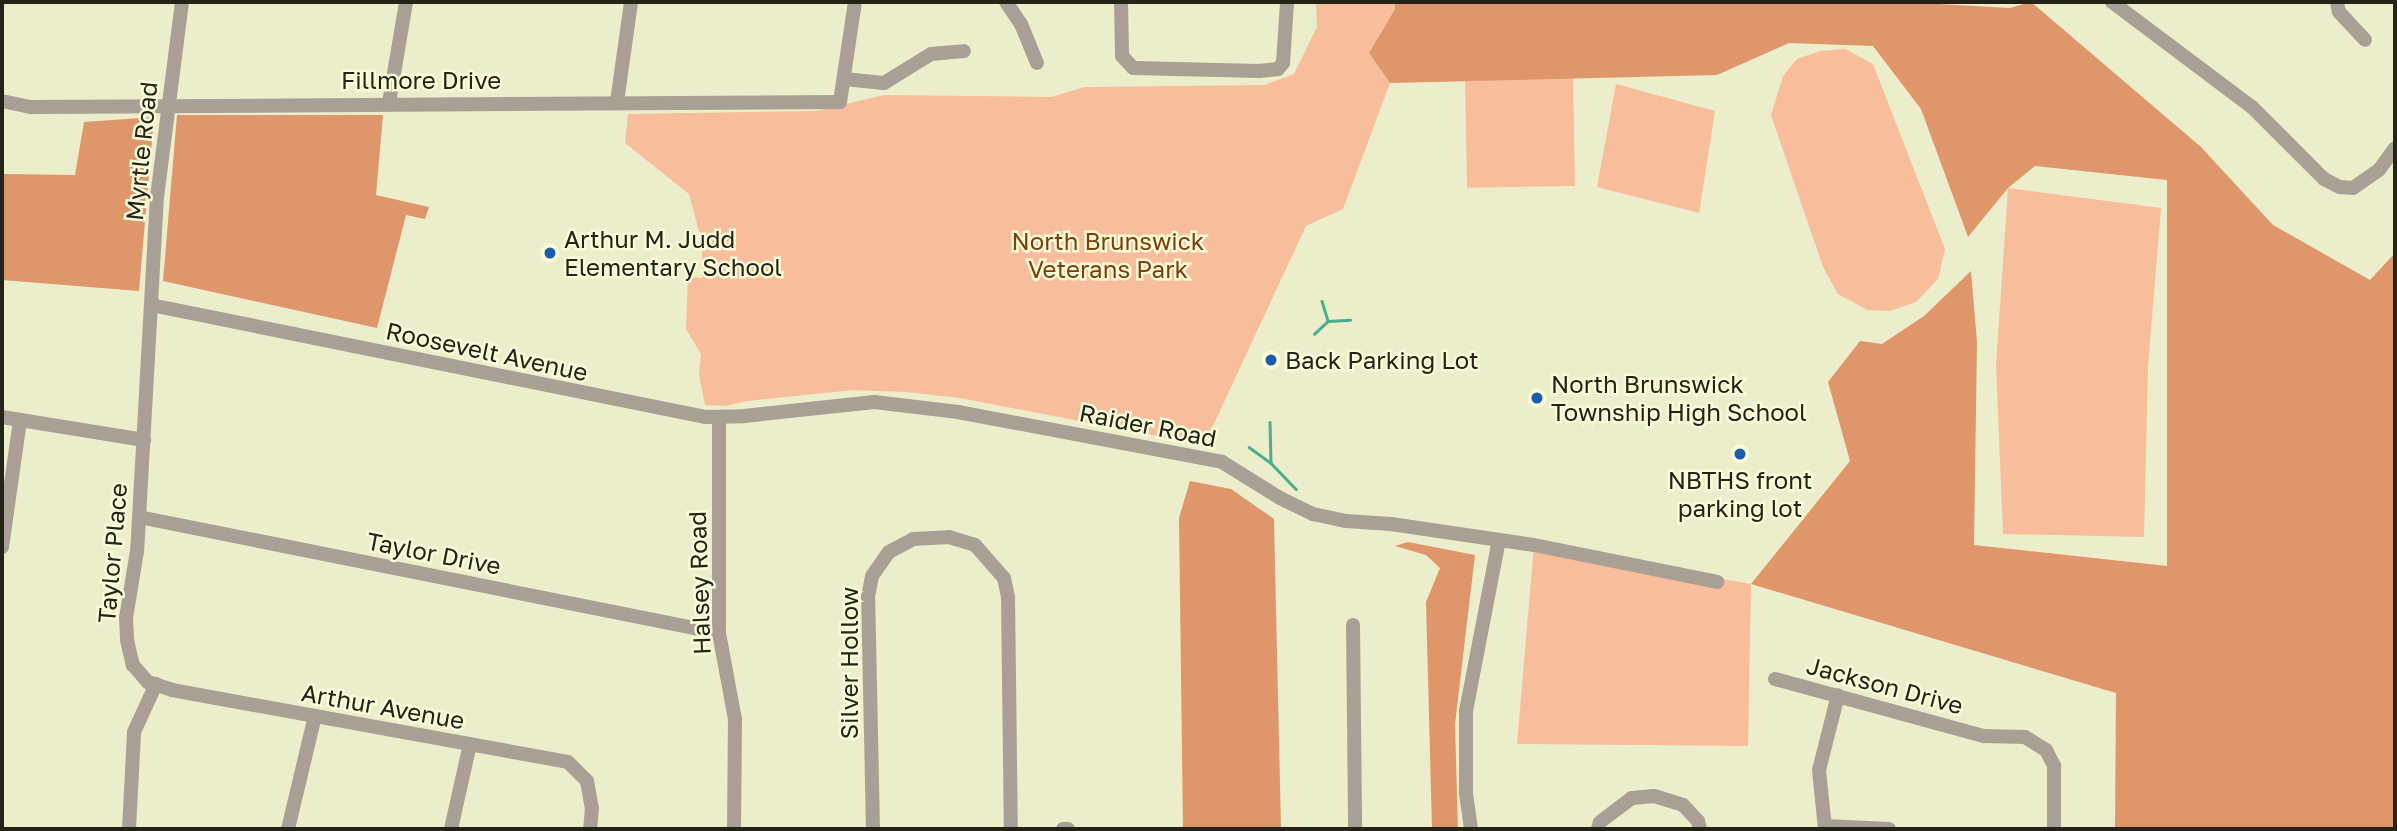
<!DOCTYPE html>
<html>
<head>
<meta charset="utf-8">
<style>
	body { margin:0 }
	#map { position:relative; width:2397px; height:831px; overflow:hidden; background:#ebedcb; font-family:"Golos Text",sans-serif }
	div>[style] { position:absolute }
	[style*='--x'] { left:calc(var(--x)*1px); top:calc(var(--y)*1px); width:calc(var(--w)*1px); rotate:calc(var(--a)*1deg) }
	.green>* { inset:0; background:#f8be9c; transform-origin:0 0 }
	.forest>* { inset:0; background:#df966a }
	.stream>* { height:2.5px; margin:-1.25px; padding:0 1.25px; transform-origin:1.25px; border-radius:1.25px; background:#4aae8d }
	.minor>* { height:14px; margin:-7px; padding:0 7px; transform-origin:7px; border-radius:7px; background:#a8a094 }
	.dots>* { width:19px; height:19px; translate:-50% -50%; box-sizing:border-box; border:4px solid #f9fbd8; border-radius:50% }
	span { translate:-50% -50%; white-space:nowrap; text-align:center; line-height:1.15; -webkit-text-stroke:5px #f9fbd8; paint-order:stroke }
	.street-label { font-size:24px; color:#232317 }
	.poi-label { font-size:24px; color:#232317 }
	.left { translate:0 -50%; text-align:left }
	.park-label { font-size:24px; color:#7f3d08 }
	.frame { position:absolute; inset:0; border:4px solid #232317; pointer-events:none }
</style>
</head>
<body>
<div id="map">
	<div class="green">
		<i style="clip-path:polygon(1316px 2px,1394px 2px,1395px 9px,1369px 53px,1390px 83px,1343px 209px,1306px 226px,1204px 445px,960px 398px,906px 392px,853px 390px,747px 401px,725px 406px,705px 405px,699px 375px,701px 354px,686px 329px,688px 277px,702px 278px,702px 243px,689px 194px,625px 143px,628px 114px,816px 111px,884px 95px,1051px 97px,1085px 87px,1264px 85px,1294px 74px,1317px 27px)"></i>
		<i style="clip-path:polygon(1845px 49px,1873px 64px,1945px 249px,1938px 279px,1916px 302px,1890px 311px,1867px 310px,1838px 294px,1823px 267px,1771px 115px,1783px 76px,1797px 59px,1820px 51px)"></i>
		<i style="left:1573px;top:72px;width:114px;height:108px;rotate:89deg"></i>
		<i style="clip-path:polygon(1616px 84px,1715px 111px,1699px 213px,1597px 187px)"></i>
		<i style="clip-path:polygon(2008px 188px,2161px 208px,2148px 367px,2144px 537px,2003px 534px,1996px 365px)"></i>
		<i style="clip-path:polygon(1534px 545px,1751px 584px,1748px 746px,1517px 744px)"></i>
	</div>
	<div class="forest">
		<i style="clip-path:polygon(1394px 2px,1904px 2px,2010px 8px,2031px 2px,2201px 147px,2273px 225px,2370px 280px,2395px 253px,2395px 829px,2115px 829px,2116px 693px,1751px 584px,1850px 461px,1828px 382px,1860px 341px,1882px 344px,1924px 316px,1971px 271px,1977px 342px,1974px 545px,2167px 566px,2167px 180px,2035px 166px,2008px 188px,1968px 237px,1921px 109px,1873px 46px,1789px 43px,1717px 75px,1390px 83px,1369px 53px,1395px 9px)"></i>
		<i style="clip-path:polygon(177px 115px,383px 115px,376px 195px,429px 207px,425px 219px,406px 215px,377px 328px,163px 281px)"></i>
		<i style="clip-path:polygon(154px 117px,139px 291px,2px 280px,2px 174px,75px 175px,84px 122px)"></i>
		<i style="clip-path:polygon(1190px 481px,1231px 489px,1274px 519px,1281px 829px,1183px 829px,1179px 518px)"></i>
		<i style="clip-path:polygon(1408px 542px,1475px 555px,1455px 724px,1458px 829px,1432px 829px,1426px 602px,1440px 568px,1426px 555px,1395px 546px)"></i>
	</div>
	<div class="stream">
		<i style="--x:1322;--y:301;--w:21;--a:73"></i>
		<i style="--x:1314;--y:334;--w:19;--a:-43"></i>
		<i style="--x:1328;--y:321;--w:22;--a:-3"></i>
		<i style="--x:1270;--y:422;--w:41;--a:88.6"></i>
		<i style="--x:1271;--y:463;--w:36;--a:46"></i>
		<i style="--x:1249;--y:447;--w:27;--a:36"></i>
	</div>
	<div class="minor">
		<i style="--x:182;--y:2;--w:196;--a:97.3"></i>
		<i style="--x:157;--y:196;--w:356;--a:93.2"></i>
		<i style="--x:137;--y:551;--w:68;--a:99.3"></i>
		<i style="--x:126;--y:618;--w:22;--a:87"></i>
		<i style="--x:127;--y:640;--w:26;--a:77"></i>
		<i style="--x:133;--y:665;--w:23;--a:49"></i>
		<i style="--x:148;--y:682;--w:25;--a:18"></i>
		<i style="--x:172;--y:690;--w:402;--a:10.3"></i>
		<i style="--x:568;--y:762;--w:27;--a:45"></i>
		<i style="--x:587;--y:781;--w:27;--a:80"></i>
		<i style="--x:592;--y:808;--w:21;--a:95"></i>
		<i style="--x:1006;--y:2;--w:27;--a:56"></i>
		<i style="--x:1021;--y:24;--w:42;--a:67.7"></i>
		<i style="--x:1121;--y:2;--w:54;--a:88.9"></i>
		<i style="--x:1122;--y:56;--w:16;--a:47"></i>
		<i style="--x:1133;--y:68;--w:126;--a:1.4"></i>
		<i style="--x:1259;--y:71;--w:19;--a:-6"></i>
		<i style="--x:1278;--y:69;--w:8;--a:-50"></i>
		<i style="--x:1283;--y:63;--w:61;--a:-86.2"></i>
		<i style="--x:2112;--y:2;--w:175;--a:36.9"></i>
		<i style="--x:2252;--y:107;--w:102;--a:45"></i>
		<i style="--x:2324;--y:179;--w:18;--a:27"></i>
		<i style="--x:2340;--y:187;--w:13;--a:4"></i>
		<i style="--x:2353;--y:188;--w:32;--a:-35"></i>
		<i style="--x:2379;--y:170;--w:27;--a:-54"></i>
		<i style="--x:2337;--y:2;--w:10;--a:79"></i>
		<i style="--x:2339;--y:12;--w:38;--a:47"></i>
		<i style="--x:844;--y:79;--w:40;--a:5.7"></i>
		<i style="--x:884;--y:83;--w:55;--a:-31.7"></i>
		<i style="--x:931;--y:54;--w:33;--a:-5"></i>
		<i style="--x:2;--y:101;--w:30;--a:12"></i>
		<i style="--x:31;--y:107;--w:809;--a:-0.35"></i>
		<i style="--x:840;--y:102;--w:101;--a:-81.5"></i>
		<i style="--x:617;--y:102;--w:101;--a:-82"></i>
		<i style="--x:389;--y:103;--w:102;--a:-80.4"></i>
		<i style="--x:151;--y:305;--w:565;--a:11.43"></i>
		<i style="--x:705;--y:417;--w:39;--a:-1"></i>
		<i style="--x:744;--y:416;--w:131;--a:-6.1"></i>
		<i style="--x:874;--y:402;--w:85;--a:6.8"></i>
		<i style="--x:958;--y:412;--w:269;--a:10.7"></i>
		<i style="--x:1222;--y:462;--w:68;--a:31.8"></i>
		<i style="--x:1280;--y:498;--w:37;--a:26"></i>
		<i style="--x:1313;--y:514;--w:34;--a:12"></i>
		<i style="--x:1346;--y:521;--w:45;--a:3.8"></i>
		<i style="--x:1391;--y:524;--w:145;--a:8.4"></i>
		<i style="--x:1534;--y:545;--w:187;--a:11.4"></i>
		<i style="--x:2;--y:417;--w:144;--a:9.2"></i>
		<i style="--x:719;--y:418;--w:215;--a:90"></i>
		<i style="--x:719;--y:633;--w:87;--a:79.5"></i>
		<i style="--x:735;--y:719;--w:110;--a:90.5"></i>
		<i style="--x:139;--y:517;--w:591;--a:11.31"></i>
		<i style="--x:2;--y:547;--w:128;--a:-81.9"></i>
		<i style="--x:1353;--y:625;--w:204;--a:89.4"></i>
		<i style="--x:1775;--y:679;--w:217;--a:15.3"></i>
		<i style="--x:1984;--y:736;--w:41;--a:1.4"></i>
		<i style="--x:2025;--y:737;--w:25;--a:32"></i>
		<i style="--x:2046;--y:750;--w:18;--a:63"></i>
		<i style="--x:2054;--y:766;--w:63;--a:90"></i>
		<i style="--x:1825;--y:826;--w:64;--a:2.7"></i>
		<i style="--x:129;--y:829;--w:97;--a:-87"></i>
		<i style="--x:134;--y:732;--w:53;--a:-65.4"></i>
		<i style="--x:288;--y:829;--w:116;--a:-76.6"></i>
		<i style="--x:451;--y:829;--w:87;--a:-77.4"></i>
		<i style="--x:873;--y:829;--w:232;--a:-91.2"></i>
		<i style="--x:868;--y:597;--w:21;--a:-79"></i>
		<i style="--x:872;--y:576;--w:29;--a:-55"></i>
		<i style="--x:889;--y:552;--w:27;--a:-28"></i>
		<i style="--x:913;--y:539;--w:36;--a:-3"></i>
		<i style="--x:949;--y:537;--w:27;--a:17"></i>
		<i style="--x:975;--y:545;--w:44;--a:48.7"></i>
		<i style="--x:1004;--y:578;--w:19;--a:78"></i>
		<i style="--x:1008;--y:597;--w:232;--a:89.3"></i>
		<i style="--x:1063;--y:829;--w:5;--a:0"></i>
		<i style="--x:1471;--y:829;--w:37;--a:-98"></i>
		<i style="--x:1466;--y:792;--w:81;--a:-90"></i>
		<i style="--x:1466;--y:711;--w:174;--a:-79.1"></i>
		<i style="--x:1598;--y:829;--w:7;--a:-74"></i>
		<i style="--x:1600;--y:822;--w:40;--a:-37"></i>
		<i style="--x:1632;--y:798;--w:22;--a:-5"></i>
		<i style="--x:1654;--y:796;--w:30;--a:17"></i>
		<i style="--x:1683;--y:805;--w:22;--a:47"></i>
		<i style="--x:1698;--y:821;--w:8;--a:76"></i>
		<i style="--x:1825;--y:829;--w:59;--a:-95.8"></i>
		<i style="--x:1819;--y:770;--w:77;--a:-75.8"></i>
	</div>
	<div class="dots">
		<i style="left:550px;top:253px;background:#1d5cad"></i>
		<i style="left:1271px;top:360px;background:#1d5cad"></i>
		<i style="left:1537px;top:398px;background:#1d5cad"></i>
		<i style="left:1740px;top:454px;background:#1d5cad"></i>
	</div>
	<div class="street-label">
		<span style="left:421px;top:80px">Fillmore Drive</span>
		<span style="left:141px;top:151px;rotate:-84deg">Myrtle Road</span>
		<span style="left:487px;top:351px;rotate:12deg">Roosevelt Avenue</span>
		<span style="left:1148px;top:425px;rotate:11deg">Raider Road</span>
		<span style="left:112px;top:553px;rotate:-85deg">Taylor Place</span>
		<span style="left:434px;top:553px;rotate:11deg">Taylor Drive</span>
		<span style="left:699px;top:583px;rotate:-92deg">Halsey Road</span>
		<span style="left:849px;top:663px;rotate:-90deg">Silver Hollow</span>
		<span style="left:1885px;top:685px;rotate:15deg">Jackson Drive</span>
		<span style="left:383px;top:706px;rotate:10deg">Arthur Avenue</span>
	</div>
	<div class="poi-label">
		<span class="left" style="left:564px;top:253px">Arthur M. Judd<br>Elementary School</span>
		<span class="left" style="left:1285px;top:360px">Back Parking Lot</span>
		<span class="left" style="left:1551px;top:398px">North Brunswick<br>Township High School</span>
		<span style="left:1740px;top:494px">NBTHS front<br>parking lot</span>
	</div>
	<div class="park-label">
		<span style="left:1108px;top:255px">North Brunswick<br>Veterans Park</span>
	</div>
	<div class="frame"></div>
</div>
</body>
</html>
